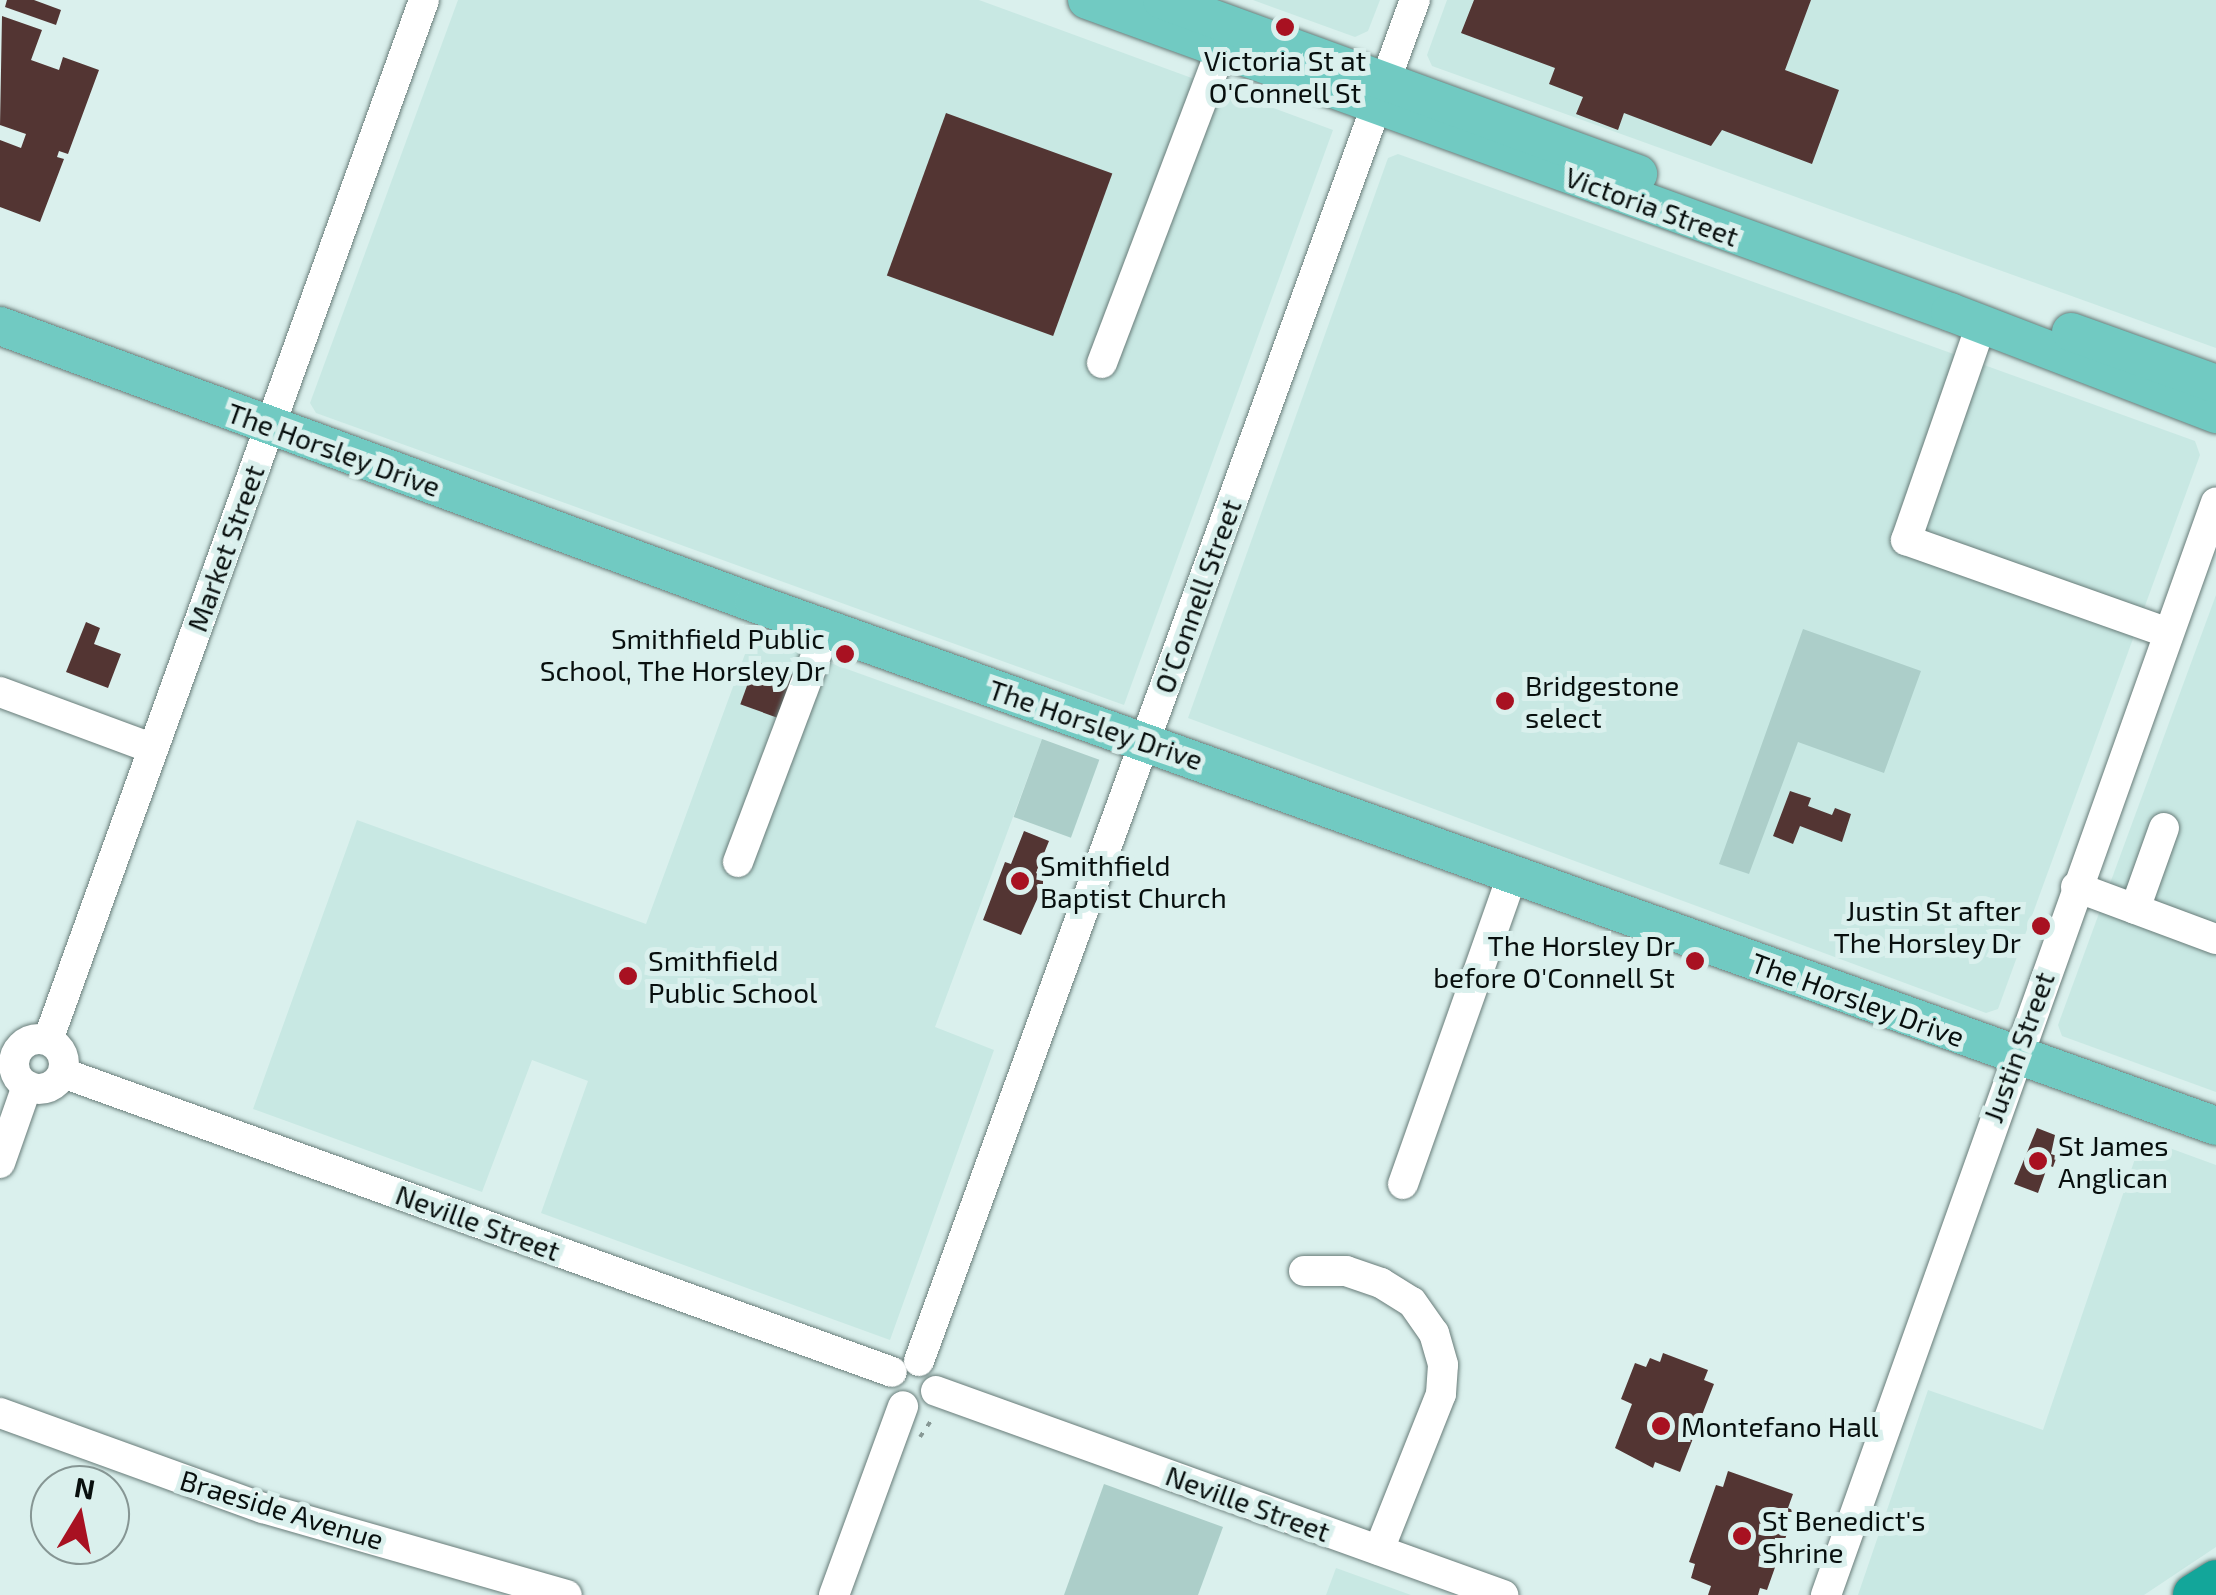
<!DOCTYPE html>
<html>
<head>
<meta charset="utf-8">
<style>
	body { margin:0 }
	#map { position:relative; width:2216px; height:1595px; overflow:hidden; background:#daf0ed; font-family:"Exo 2",sans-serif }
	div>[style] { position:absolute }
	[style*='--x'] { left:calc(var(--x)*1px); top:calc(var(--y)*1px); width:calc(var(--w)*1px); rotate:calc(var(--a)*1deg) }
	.built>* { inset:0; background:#c8e8e3 }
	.green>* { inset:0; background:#accec9; transform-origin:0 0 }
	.building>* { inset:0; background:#533533; transform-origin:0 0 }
	.path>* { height:4px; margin-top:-2px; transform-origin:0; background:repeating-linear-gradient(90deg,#879895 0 5px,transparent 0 13px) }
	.roads { filter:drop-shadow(0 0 2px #687c79) drop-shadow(0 0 2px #687c79) }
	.minor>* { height:30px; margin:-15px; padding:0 15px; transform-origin:15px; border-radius:15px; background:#fff }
	.minor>.ring { margin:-15px; padding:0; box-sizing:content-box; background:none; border:30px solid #fff; border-radius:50% }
	.major>* { height:38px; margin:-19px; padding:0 19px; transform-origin:19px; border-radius:19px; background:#71cac2 }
	.highway>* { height:42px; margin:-21px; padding:0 21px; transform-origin:21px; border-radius:21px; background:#13a69a }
	.dots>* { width:28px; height:28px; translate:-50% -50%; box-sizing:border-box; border:5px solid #daf0ed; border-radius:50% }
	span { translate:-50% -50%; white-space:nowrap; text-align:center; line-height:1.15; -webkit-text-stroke:10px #daf0ed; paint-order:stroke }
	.poi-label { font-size:28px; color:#080f0e }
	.right { translate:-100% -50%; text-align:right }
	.left { translate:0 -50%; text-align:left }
	.street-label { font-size:28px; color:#080f0e }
	.north { position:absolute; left:30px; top:1465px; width:100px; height:100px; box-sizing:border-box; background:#daf0ed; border:2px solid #869694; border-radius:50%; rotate:10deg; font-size:28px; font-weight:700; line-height:40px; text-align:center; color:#080f0e }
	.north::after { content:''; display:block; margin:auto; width:35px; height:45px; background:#a81121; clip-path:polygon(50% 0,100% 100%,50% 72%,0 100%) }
</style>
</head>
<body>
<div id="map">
	<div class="built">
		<i style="clip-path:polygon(458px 0,979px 0,1333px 130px,1124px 705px,316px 413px,310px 403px)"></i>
		<i style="clip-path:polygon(1253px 0,1380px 0,1368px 31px,1355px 37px)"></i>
		<i style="clip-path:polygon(1447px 0,2216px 0,2216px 348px,1432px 66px,1427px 55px)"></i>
		<i style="clip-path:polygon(1398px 154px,2195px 441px,2200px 455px,1998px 1009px,1986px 1013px,1188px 718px,1388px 158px)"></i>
		<i style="clip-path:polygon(2216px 595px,2216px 1092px,2062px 1036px,2058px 1025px)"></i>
		<i style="clip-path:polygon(752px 635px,1042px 739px,935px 1027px,994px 1050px,890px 1340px,541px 1213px,588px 1081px,532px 1060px,482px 1192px,253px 1109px,357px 820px,646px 924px)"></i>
		<i style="clip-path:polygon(2142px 1138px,2216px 1165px,2216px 1547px,2144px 1595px,1858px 1595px,1928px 1390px,2043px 1430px)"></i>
		<i style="clip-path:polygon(1336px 1568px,1411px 1595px,1326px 1595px)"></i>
	</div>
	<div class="green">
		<i style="clip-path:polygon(1803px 629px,1921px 671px,1884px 773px,1798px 742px,1749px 874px,1719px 864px)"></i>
		<i style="left:1042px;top:739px;width:61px;height:83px;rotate:20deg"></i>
		<i style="clip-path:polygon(1104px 1484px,1223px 1527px,1198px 1595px,1064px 1595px)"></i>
	</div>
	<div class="building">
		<i style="clip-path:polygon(7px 0,34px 0,61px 10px,56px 25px,5px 7px)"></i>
		<i style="clip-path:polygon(1474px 0,1811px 0,1785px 70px,1839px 90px,1812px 164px,1722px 130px,1711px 146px,1624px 113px,1618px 130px,1576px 114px,1583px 97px,1549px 84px,1555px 68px,1461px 33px)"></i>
		<i style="clip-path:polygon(2px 16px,42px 30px,31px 60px,59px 70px,63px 57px,99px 70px,68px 154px,59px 151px,57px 157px,64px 159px,40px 222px,0 207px,0 140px,21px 148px,26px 134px,0 125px)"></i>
		<i style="left:946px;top:113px;width:177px;height:173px;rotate:20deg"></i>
		<i style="clip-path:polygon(86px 622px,100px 628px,94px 644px,121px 654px,108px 688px,66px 672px)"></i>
		<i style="left:756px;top:661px;width:46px;height:46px;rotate:20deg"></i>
		<i style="clip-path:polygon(1790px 791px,1811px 798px,1808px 806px,1832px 815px,1835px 808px,1851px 814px,1842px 842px,1800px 826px,1793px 844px,1773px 836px)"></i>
		<i style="clip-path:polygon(1024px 831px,1049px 841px,1036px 873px,1043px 877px,1043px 886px,1021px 935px,983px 920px,1005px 862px,1011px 864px)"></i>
		<i style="clip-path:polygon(2037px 1128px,2055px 1135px,2051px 1154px,2057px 1156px,2053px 1167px,2048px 1165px,2038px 1193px,2014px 1184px)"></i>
		<i style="clip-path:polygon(1663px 1353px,1708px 1370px,1704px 1380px,1714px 1384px,1680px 1472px,1655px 1462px,1653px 1468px,1615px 1448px,1632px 1404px,1621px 1399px,1635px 1363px,1646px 1367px,1650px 1358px,1660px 1362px)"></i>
		<i style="clip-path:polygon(1728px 1471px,1793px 1494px,1788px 1508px,1795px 1511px,1767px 1590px,1760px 1588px,1758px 1595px,1708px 1595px,1711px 1586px,1691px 1578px,1695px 1564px,1689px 1562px,1716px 1485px,1723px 1487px)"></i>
	</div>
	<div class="path">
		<i style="--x:920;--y:1437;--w:25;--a:-56"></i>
	</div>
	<div class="roads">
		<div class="minor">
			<i style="--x:1981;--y:325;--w:228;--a:109.2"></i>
			<i style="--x:1906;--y:540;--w:278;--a:19.5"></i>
			<i style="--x:1102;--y:363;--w:335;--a:-69.2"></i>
			<i style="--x:0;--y:692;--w:161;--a:20.3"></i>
			<i style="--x:738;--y:862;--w:249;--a:-69.3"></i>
			<i style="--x:2076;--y:887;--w:149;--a:20.4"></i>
			<i style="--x:2135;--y:909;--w:86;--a:-70.3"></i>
			<i class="ring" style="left:14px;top:1039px;width:20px;height:20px"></i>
			<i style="--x:48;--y:1040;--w:1106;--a:-70.12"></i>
			<i style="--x:63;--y:1073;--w:881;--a:19.83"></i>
			<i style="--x:0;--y:1163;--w:82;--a:-70.7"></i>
			<i style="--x:1403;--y:1184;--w:329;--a:-70.5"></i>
			<i style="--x:1304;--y:1271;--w:42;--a:0"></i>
			<i style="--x:1346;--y:1271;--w:37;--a:19"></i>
			<i style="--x:1381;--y:1283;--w:36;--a:32"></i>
			<i style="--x:1412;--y:1302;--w:38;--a:55"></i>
			<i style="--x:1434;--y:1333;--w:33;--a:74"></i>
			<i style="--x:1443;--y:1365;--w:29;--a:94"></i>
			<i style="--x:1441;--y:1394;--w:168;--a:111.7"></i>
			<i style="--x:919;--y:1361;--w:1449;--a:-69.98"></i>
			<i style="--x:936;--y:1391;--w:603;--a:19.79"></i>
			<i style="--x:0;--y:1413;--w:280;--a:19.9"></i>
			<i style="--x:263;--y:1508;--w:316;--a:16"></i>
			<i style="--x:834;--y:1595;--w:201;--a:-69.9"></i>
			<i style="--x:1826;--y:1595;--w:1160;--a:-70.36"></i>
		</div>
		<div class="major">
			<i style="--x:1087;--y:0;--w:918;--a:19.88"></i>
			<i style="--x:1950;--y:312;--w:285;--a:21"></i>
			<i style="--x:1162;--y:0;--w:507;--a:20.08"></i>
			<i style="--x:0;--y:326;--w:803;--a:20.17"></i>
			<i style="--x:754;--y:603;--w:1553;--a:19.68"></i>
			<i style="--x:2071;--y:332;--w:154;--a:19.7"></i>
		</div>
		<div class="highway">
			<i style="--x:2194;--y:1595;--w:26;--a:-32"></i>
		</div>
	</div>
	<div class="dots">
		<i style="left:1285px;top:27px;background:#a81121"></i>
		<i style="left:845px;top:654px;background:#a81121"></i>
		<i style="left:1505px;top:701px;background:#a81121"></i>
		<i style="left:1020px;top:881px;background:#a81121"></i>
		<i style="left:2041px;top:926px;background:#a81121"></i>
		<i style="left:1695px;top:961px;background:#a81121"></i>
		<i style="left:628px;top:976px;background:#a81121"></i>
		<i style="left:2038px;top:1161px;background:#a81121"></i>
		<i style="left:1661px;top:1426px;background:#a81121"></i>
		<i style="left:1742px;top:1536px;background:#a81121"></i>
	</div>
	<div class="poi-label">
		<span style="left:1285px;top:76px">Victoria St at<br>O'Connell St</span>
		<span class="right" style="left:825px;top:654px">Smithfield Public<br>School, The Horsley Dr</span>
		<span class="left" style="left:1525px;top:701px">Bridgestone<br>select</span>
		<span class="left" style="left:1040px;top:881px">Smithfield<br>Baptist Church</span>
		<span class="right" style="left:2021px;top:926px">Justin St after<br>The Horsley Dr</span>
		<span class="right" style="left:1675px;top:961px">The Horsley Dr<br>before O'Connell St</span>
		<span class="left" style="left:648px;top:976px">Smithfield<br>Public School</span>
		<span class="left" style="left:2058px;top:1161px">St James<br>Anglican</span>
		<span class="left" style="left:1681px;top:1426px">Montefano Hall</span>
		<span class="left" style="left:1762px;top:1536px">St Benedict's<br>Shrine</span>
	</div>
	<div class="street-label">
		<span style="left:1652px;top:206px;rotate:20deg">Victoria Street</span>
		<span style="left:334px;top:449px;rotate:20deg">The Horsley Drive</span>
		<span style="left:225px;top:548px;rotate:-70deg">Market Street</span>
		<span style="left:1197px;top:596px;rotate:-70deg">O'Connell Street</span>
		<span style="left:1096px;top:724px;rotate:19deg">The Horsley Drive</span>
		<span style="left:1858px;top:999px;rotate:20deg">The Horsley Drive</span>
		<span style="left:2018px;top:1047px;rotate:-70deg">Justin Street</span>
		<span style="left:478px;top:1222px;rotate:20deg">Neville Street</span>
		<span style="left:1248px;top:1503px;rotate:20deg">Neville Street</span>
		<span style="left:282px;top:1509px;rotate:17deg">Braeside Avenue</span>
	</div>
	<div class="north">N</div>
</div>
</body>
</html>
